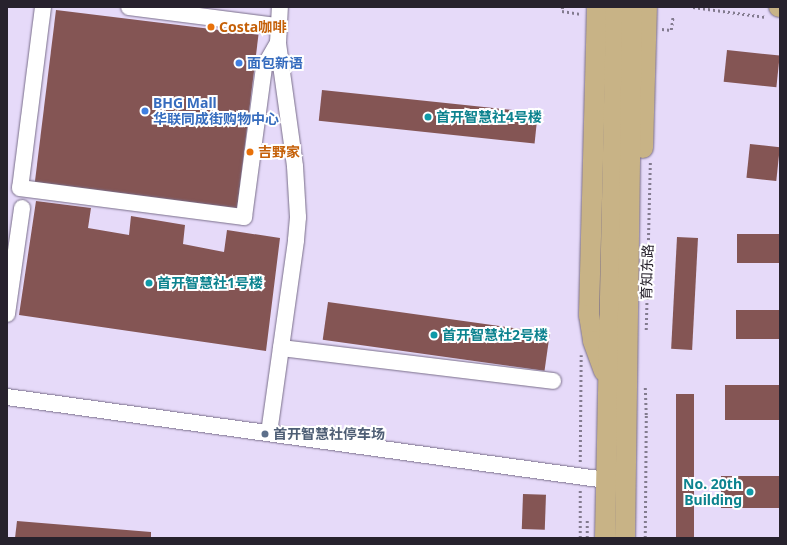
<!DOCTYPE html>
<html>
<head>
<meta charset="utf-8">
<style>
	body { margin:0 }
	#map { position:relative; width:787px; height:545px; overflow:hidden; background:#e6daf9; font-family:"Noto Sans","Noto Sans SC",sans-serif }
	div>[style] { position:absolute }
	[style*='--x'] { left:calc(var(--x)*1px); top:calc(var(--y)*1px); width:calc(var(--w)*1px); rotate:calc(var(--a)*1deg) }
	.building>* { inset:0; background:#845554; transform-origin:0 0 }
	.path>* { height:2.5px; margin-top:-1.25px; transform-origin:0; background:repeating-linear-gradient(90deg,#837b8f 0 2px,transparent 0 5px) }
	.roads { filter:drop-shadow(0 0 1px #796e8a) drop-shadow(0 0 1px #796e8a) }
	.minor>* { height:16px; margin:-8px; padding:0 8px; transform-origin:8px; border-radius:8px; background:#fff }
	.major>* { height:20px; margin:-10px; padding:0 10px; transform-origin:10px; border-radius:10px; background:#c8b386 }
	.dots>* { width:11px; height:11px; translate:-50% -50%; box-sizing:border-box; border:2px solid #fff; border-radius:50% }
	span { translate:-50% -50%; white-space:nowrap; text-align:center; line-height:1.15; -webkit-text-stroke:4px #fff; paint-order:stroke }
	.food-label { font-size:14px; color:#c56008; font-weight:700 }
	.left { translate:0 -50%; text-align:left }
	.shop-label { font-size:14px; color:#366cbe; font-weight:700 }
	.culture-label { font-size:14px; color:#0d838f; font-weight:700 }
	.right { translate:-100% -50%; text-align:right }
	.street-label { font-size:14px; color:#27222d }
	.service-label { font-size:14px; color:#4e5e75; font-weight:700 }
	.frame { position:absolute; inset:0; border:8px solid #27222d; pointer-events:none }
</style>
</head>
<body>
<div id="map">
	<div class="building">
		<i style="left:56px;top:10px;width:204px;height:177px;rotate:7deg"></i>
		<i style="left:727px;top:50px;width:53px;height:32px;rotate:6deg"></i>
		<i style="left:322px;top:90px;width:217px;height:31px;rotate:6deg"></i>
		<i style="left:750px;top:144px;width:30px;height:34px;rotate:6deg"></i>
		<i style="clip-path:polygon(36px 201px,91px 208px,88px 228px,129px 235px,131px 216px,185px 225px,183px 244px,224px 252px,227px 230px,280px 238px,266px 351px,19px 315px)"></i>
		<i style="left:780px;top:234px;width:29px;height:43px;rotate:90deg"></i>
		<i style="left:677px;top:237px;width:21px;height:112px;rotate:3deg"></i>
		<i style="left:328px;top:302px;width:224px;height:38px;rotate:8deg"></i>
		<i style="left:780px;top:310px;width:29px;height:44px;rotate:90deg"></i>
		<i style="left:725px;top:385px;width:55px;height:35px"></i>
		<i style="left:676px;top:394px;width:18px;height:144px"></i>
		<i style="left:721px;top:476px;width:59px;height:32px"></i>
		<i style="left:523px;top:494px;width:23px;height:35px;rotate:2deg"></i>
		<i style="clip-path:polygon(17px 521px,151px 532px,151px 538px,15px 538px)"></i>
	</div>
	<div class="path">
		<i style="--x:563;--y:7;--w:4;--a:104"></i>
		<i style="--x:562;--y:11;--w:20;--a:9"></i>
		<i style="--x:693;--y:7;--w:74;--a:7.8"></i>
		<i style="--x:662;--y:29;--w:9;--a:6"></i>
		<i style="--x:671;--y:30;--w:14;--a:-82"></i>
		<i style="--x:646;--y:330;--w:169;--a:-88.6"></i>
		<i style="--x:580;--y:462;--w:107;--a:-89.5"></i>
		<i style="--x:580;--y:538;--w:49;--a:-90"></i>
		<i style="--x:587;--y:538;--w:18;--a:-90"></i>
		<i style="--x:645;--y:538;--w:123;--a:-89.5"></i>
		<i style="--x:646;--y:415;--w:30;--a:-92"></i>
	</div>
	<div class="roads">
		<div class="minor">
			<i style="--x:43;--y:7;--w:182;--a:97.2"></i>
			<i style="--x:20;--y:188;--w:226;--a:7.4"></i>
			<i style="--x:244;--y:217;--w:151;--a:-82.4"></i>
			<i style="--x:264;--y:67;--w:28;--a:-60"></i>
			<i style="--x:129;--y:7;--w:150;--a:7.3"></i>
			<i style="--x:7;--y:314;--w:107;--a:-81.9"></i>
			<i style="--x:281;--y:348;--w:274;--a:6.9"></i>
			<i style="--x:7;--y:397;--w:605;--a:7.89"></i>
			<i style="--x:269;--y:433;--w:195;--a:-82"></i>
			<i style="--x:296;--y:240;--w:23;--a:-85"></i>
			<i style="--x:298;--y:217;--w:51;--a:-93.4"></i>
			<i style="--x:295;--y:166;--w:124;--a:-97.9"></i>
			<i style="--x:278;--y:43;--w:36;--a:-87"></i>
		</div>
		<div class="major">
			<i style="--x:597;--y:7;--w:308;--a:91.5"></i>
			<i style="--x:589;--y:315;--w:26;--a:81"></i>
			<i style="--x:593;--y:341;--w:32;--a:70"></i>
			<i style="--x:779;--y:7;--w:1;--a:0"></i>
			<i style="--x:643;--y:148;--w:141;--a:-88.4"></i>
			<i style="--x:605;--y:538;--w:531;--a:-88.81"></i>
			<i style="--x:625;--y:538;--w:531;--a:-89.24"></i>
		</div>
	</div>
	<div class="dots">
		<i style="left:211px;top:27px;background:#e8710a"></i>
		<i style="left:239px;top:63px;background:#3f7fe0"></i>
		<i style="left:145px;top:111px;background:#3f7fe0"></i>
		<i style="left:428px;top:117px;background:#0f9aa8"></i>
		<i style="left:250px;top:152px;background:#e8710a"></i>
		<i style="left:149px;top:283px;background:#0f9aa8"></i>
		<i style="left:434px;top:335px;background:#0f9aa8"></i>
		<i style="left:265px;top:434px;background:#5c6f8a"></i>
		<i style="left:750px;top:492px;background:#0f9aa8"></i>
	</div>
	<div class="food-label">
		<span class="left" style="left:219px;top:27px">Costa咖啡</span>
		<span class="left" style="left:258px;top:152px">吉野家</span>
	</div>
	<div class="shop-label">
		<span class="left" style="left:247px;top:63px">面包新语</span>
		<span class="left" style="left:153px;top:111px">BHG Mall<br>华联同成街购物中心</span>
	</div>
	<div class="culture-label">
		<span class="left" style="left:436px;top:117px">首开智慧社4号楼</span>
		<span class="left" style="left:157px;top:283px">首开智慧社1号楼</span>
		<span class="left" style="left:442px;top:335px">首开智慧社2号楼</span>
		<span class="right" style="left:742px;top:492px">No. 20th<br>Building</span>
	</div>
	<div class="street-label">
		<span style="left:647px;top:272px;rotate:-88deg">育知东路</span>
	</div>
	<div class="service-label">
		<span class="left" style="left:273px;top:434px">首开智慧社停车场</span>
	</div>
	<div class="frame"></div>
</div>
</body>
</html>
